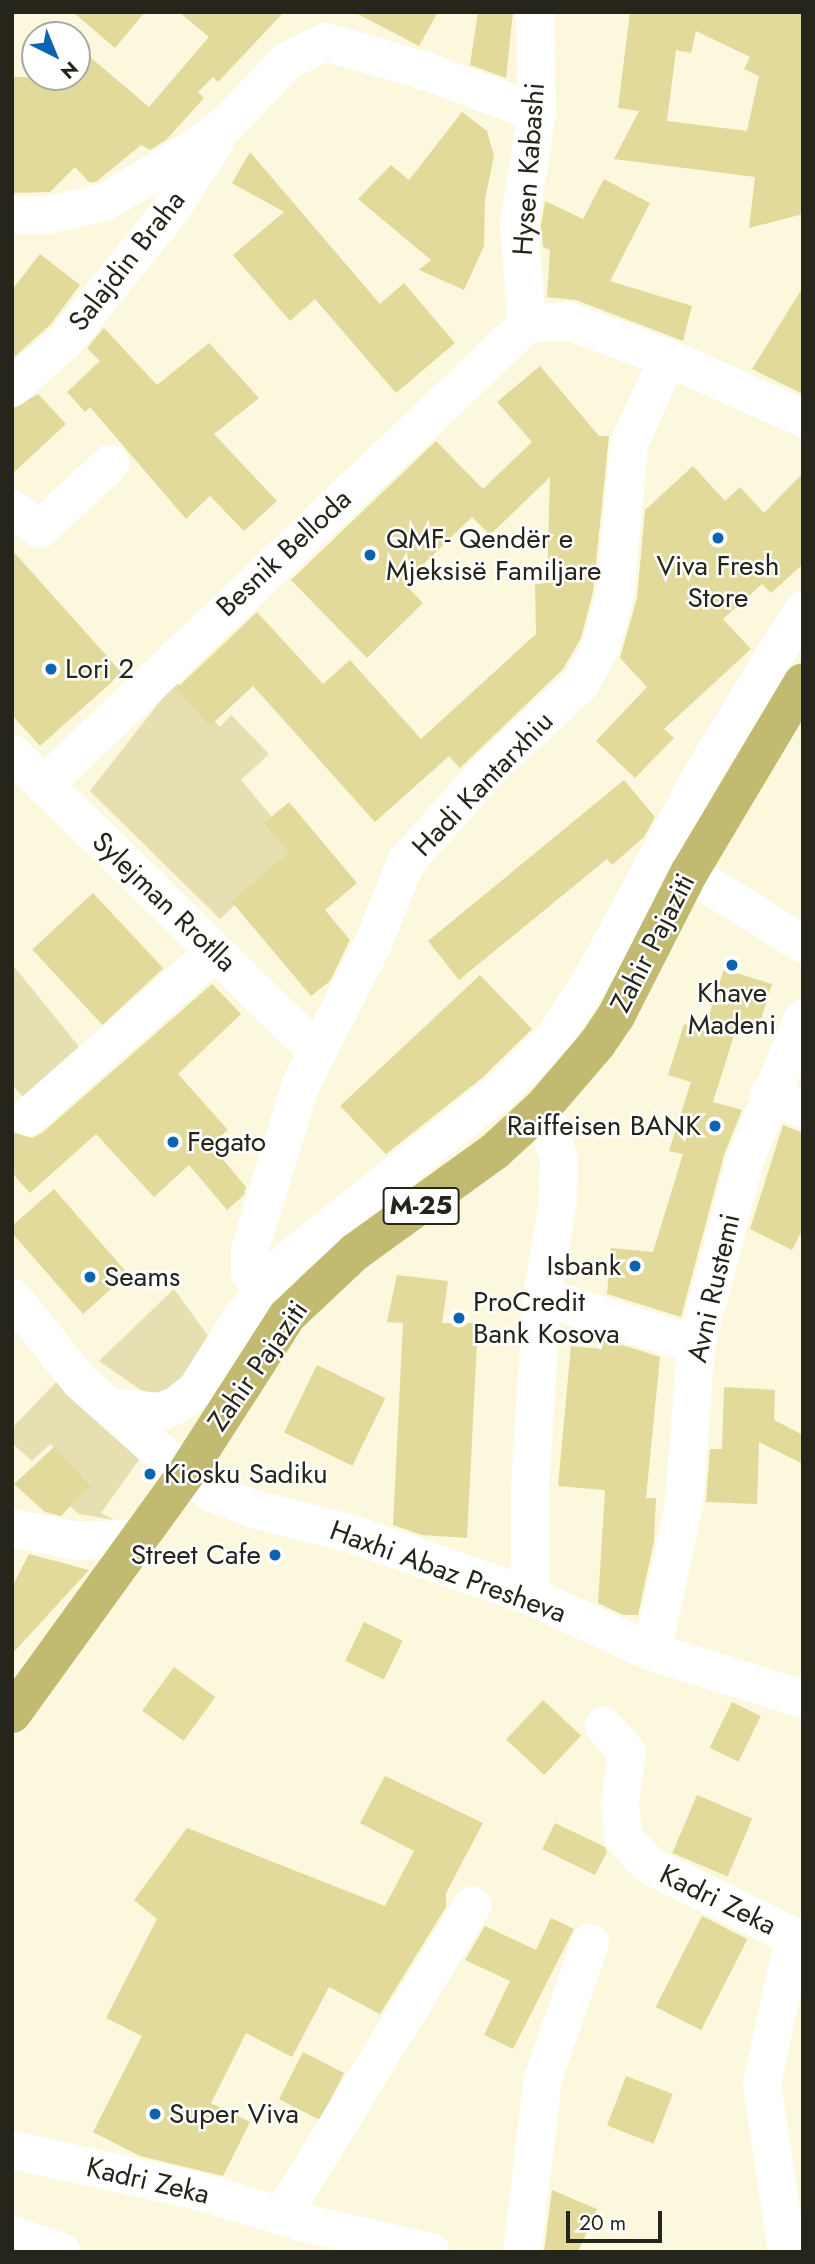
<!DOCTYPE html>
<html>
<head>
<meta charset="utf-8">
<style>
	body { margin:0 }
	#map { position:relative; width:815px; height:2264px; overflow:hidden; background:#fbf8dd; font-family:Jost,sans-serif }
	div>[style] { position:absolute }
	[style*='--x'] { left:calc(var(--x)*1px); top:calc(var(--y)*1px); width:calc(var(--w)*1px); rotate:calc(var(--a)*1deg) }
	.green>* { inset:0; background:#e5dfb1 }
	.building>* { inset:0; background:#e2da9a; transform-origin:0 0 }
	.minor>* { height:38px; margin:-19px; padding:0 19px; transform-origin:19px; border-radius:19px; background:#fff }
	.major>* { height:38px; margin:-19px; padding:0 19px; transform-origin:19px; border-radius:19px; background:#c2ba71 }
	.dots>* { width:19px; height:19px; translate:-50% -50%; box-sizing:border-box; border:4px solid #fff; border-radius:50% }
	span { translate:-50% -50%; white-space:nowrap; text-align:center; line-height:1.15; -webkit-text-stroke:5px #fff; paint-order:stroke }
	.shield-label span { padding:2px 5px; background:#fff; border:2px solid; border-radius:5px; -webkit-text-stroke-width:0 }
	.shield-label { font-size:26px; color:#26251b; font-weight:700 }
	.street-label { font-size:28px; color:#26251b }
	.poi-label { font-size:28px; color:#26251b }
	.left { translate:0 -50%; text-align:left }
	.right { translate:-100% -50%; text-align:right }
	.frame { position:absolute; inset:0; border:14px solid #26251b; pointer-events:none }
	.north { position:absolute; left:21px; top:21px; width:70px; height:70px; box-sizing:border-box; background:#fff; border:2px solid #a8a8a4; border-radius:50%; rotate:137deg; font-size:19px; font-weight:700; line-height:28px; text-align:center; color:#26251b }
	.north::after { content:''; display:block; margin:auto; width:24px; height:32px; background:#0b64b1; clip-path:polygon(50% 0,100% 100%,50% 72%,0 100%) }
	.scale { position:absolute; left:566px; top:2211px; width:96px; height:32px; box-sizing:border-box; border:4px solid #26251b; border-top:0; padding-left:9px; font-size:21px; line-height:24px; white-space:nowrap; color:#26251b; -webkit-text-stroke:5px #fff; paint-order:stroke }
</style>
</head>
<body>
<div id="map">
	<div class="green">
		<i style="clip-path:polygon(176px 681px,220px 727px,231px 715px,269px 754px,241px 780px,296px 846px,220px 919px,90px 791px)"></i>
		<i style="clip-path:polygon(12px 964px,85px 1054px,28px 1102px,12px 1085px)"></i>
		<i style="clip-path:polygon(174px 1289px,211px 1340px,225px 1350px,164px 1397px,141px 1390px,99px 1361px)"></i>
		<i style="clip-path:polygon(64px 1374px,146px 1450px,101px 1513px,114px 1520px,79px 1514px,70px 1506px,91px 1484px,50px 1444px,32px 1461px,12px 1443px,12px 1428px)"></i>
	</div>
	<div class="building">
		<i style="clip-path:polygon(73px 12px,145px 12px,115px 48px)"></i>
		<i style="clip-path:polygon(179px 12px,284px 12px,218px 82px,213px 77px,198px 92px,204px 98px,166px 140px,150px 150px,141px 145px,97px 181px,90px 183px,75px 167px,50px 192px,12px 193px,12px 77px,77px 77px,90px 57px,149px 107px,209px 37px)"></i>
		<i style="clip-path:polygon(354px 12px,438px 12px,419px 46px)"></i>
		<i style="clip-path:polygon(478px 12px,513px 12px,506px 78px,470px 65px)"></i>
		<i style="clip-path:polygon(evenodd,630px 12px,803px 12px,803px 214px,749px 228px,755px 177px,614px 159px,639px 111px,618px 108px,630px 12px,696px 31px,750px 57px,744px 69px,759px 76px,747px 131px,667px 121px,676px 50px,691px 53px,696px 31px)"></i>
		<i style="clip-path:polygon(462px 112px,487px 131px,494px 156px,485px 199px,484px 246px,464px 290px,419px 270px,431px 260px,358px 199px,391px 165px,409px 180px)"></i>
		<i style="clip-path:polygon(250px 152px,380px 304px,404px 283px,455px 343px,396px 393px,315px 299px,290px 321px,233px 255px,284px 212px,232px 183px)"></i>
		<i style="clip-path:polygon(604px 179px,650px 203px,610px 281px,692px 306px,683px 341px,576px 300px,547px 297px,550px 250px,543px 247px,541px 226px,545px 201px,583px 219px)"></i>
		<i style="clip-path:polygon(40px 254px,80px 285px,50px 325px,12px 359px,12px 290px)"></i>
		<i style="clip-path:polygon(803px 287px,803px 394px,752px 369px)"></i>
		<i style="clip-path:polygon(104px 328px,157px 385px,209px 343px,259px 398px,214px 434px,277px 501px,244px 531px,210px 496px,186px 519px,90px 407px,85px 412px,67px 392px,100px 361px,87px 348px)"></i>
		<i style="clip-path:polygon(540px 366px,599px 436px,609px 436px,593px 592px,581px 638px,563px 669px,460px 768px,449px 756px,375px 822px,253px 686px,210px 726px,176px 689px,257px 612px,323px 684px,350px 660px,421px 739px,536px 634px,535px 584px,547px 583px,550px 477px,490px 535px,472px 517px,404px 583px,423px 603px,367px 658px,291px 580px,436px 441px,483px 489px,532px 442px,497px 402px)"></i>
		<i style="clip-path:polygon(38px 394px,66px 424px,12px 474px,12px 409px)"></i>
		<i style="clip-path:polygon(693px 466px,725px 501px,740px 487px,764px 513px,803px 473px,803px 564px,771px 593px,762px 584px,723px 619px,751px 649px,664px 729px,674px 738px,635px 778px,596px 741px,647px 687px,620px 658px,637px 598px,645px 510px)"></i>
		<i style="clip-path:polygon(12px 550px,122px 673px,40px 746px,12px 715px)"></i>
		<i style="clip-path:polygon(624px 780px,655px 817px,644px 837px,612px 865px,607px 859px,459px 980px,428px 941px)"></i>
		<i style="clip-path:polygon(289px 802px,357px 883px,325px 910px,350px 940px,330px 981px,311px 996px,231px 901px,289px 853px,264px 823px)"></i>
		<i style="left:93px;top:893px;width:103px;height:83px;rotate:47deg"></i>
		<i style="clip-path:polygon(724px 969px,772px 984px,756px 1035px,736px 1029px,713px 1102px,742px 1110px,724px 1155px,681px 1317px,607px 1294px,611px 1248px,653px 1252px,683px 1154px,669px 1151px,691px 1082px,668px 1075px,684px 1024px,704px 1031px)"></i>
		<i style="clip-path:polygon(480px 975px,532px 1029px,483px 1077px,386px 1154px,340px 1106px)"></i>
		<i style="clip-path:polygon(212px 984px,241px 1014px,178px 1074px,228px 1130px,211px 1145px,246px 1187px,244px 1195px,227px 1210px,189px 1165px,154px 1197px,96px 1134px,30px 1193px,12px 1173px,12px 1132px,32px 1138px,42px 1133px)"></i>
		<i style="clip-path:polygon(783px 1125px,803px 1133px,803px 1229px,792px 1250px,750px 1229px)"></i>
		<i style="clip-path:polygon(54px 1189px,128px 1274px,83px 1314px,12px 1233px,12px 1226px)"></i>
		<i style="clip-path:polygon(397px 1275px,448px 1281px,442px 1323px,478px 1323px,467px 1538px,422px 1535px,393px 1525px,403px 1323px,387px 1322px)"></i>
		<i style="clip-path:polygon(603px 1339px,660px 1357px,646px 1498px,656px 1498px,654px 1541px,638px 1615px,623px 1615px,598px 1603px,605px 1490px,558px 1486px,571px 1346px,602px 1349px)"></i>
		<i style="left:317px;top:1365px;width:76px;height:75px;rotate:26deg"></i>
		<i style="clip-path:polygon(724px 1387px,775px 1390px,774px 1420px,803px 1435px,803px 1464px,759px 1442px,757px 1504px,706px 1502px,710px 1449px,722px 1449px)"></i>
		<i style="clip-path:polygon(54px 1447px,91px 1485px,61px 1516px,45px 1512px,14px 1484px)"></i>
		<i style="clip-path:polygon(29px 1554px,89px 1570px,12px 1654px,12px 1587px)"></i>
		<i style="left:364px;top:1622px;width:43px;height:43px;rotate:26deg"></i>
		<i style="left:174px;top:1667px;width:51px;height:54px;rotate:36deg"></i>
		<i style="left:543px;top:1700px;width:52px;height:54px;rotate:43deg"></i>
		<i style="left:732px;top:1702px;width:32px;height:51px;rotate:26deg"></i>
		<i style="clip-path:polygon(385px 1776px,483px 1823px,446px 1893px,446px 1907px,380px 2014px,329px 1987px,292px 2057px,246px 2033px,211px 2103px,250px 2122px,223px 2176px,140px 2156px,93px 2132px,142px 2036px,106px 2018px,157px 1919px,134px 1900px,187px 1828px,385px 1906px,414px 1851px,360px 1823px)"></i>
		<i style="left:697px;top:1795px;width:60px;height:63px;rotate:23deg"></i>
		<i style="clip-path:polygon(555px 1823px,605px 1847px,607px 1852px,595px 1875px,542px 1849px)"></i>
		<i style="left:702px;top:1916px;width:51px;height:102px;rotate:27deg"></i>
		<i style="clip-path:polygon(551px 1918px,574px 1929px,513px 2049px,484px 2035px,510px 1981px,465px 1960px,485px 1926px,536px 1950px)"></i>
		<i style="left:303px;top:2052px;width:46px;height:53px;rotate:27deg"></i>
		<i style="left:626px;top:2076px;width:50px;height:53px;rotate:21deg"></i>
		<i style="clip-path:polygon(552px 2190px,597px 2209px,578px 2252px,544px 2252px)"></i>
	</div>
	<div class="minor">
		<i style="--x:12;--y:215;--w:37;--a:0"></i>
		<i style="--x:49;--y:215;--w:57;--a:-13.1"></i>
		<i style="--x:105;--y:202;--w:101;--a:-30.9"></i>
		<i style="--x:192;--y:150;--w:45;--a:-36.9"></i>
		<i style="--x:228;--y:123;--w:86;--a:-46.4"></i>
		<i style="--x:287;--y:61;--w:43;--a:-26"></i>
		<i style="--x:326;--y:42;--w:106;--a:16.4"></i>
		<i style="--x:428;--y:72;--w:116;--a:20.6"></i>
		<i style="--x:527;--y:324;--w:99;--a:-94.6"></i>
		<i style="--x:519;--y:225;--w:113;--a:-80.9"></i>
		<i style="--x:537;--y:113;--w:101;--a:-91.1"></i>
		<i style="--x:527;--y:324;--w:41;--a:-4.2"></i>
		<i style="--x:568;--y:321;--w:107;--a:20.3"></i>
		<i style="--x:668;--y:358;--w:148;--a:24"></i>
		<i style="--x:12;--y:388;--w:72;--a:-41.6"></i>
		<i style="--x:66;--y:340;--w:166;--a:-51.1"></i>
		<i style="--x:170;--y:211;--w:82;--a:-56.9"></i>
		<i style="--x:12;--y:509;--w:34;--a:36"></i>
		<i style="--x:40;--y:529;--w:96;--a:-42.9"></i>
		<i style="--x:12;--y:753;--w:424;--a:44.4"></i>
		<i style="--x:44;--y:785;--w:668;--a:-43.66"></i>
		<i style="--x:689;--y:873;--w:134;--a:31.9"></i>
		<i style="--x:769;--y:1095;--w:37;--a:22"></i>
		<i style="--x:28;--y:1117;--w:249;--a:-41.4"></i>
		<i style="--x:12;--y:1297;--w:108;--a:51"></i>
		<i style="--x:80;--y:1381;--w:141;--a:41.8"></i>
		<i style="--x:185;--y:1475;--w:35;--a:33"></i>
		<i style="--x:214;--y:1494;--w:43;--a:20.6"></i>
		<i style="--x:254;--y:1509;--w:101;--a:14.3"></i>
		<i style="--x:352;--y:1534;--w:188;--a:19.2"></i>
		<i style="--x:530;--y:1596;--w:134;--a:24.7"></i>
		<i style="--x:652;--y:1652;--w:158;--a:17.3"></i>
		<i style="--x:542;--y:1297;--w:161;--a:17.3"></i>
		<i style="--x:287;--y:1316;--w:57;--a:-130.7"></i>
		<i style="--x:250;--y:1273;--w:24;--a:-90"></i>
		<i style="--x:250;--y:1249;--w:173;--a:-72.8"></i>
		<i style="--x:301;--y:1084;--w:155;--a:-62.8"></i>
		<i style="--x:372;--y:946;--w:91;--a:-68"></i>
		<i style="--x:406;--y:862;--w:127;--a:-48.2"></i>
		<i style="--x:491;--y:767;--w:123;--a:-43"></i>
		<i style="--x:581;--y:683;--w:42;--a:-61.6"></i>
		<i style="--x:601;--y:646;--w:52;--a:-74.4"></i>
		<i style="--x:615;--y:596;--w:153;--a:-84.7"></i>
		<i style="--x:629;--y:444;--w:94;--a:-65.6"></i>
		<i style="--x:116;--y:1408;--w:44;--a:5.2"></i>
		<i style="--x:160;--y:1412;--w:18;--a:-22"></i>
		<i style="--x:177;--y:1405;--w:24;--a:-38"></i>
		<i style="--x:196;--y:1390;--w:83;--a:-57.8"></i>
		<i style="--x:240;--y:1320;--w:80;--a:-50.6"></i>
		<i style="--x:291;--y:1258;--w:265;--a:-38.6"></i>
		<i style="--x:498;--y:1093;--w:80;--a:-44.5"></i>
		<i style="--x:555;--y:1037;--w:85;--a:-58"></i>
		<i style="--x:600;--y:965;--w:218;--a:-61.8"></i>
		<i style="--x:703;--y:773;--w:191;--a:-58.5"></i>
		<i style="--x:12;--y:1528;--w:66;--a:11.3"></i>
		<i style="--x:77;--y:1541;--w:65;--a:-2.6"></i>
		<i style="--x:530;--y:1596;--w:111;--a:-90"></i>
		<i style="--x:530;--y:1485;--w:188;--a:-86.3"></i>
		<i style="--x:542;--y:1297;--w:98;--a:-80.6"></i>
		<i style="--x:558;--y:1200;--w:41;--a:-88.6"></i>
		<i style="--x:559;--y:1159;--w:54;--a:-107.1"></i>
		<i style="--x:652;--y:1652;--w:150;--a:-77.7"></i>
		<i style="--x:684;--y:1505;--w:160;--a:-85.7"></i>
		<i style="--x:696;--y:1345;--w:190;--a:-75.1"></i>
		<i style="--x:745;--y:1161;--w:154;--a:-67.9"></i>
		<i style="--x:604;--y:1726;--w:35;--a:49"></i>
		<i style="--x:627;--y:1752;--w:51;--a:97.8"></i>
		<i style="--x:620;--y:1803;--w:36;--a:84"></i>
		<i style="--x:624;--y:1839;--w:37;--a:46"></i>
		<i style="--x:650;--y:1866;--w:161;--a:26.2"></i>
		<i style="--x:794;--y:1937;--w:149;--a:102.4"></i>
		<i style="--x:762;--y:2083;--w:171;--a:81.6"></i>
		<i style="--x:12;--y:2150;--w:190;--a:12.4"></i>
		<i style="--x:198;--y:2191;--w:115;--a:16.7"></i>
		<i style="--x:308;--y:2224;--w:126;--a:12.8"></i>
		<i style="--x:282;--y:2216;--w:364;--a:-58.5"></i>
		<i style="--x:12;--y:2235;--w:52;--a:19.1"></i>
		<i style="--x:522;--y:2252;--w:174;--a:-83.1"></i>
		<i style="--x:543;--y:2079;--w:144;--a:-70.9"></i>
	</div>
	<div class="major">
		<i style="--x:12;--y:1714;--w:295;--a:-54.1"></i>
		<i style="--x:185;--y:1475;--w:189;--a:-57.3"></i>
		<i style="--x:287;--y:1316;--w:93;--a:-43.3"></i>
		<i style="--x:355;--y:1252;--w:173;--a:-35.8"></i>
		<i style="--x:495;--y:1151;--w:65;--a:-42.5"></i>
		<i style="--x:543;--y:1107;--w:83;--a:-49.4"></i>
		<i style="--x:597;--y:1044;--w:34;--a:-56"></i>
		<i style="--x:616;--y:1016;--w:161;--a:-63"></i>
		<i style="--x:689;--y:873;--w:222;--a:-59.2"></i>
	</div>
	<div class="dots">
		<i style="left:718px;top:538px;background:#0b64b1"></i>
		<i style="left:370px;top:555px;background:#0b64b1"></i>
		<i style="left:51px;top:669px;background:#0b64b1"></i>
		<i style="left:732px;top:965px;background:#0b64b1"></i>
		<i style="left:715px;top:1126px;background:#0b64b1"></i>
		<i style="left:173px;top:1142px;background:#0b64b1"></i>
		<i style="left:635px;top:1266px;background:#0b64b1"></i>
		<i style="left:90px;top:1277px;background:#0b64b1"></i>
		<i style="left:459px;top:1318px;background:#0b64b1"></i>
		<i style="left:150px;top:1474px;background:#0b64b1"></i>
		<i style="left:275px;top:1555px;background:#0b64b1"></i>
		<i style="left:155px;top:2114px;background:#0b64b1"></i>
	</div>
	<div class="shield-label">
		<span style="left:421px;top:1206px">M-25</span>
	</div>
	<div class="street-label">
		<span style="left:529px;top:169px;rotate:-86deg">Hysen Kabashi</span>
		<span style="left:127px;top:261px;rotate:-52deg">Salajdin Braha</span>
		<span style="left:284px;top:553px;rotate:-43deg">Besnik Belloda</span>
		<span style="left:483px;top:784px;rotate:-46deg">Hadi Kantarxhiu</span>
		<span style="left:164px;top:902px;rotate:44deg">Sylejman Rrotlla</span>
		<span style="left:653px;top:943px;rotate:-63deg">Zahir Pajaziti</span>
		<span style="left:714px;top:1288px;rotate:-77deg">Avni Rustemi</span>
		<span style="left:258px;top:1366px;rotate:-55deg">Zahir Pajaziti</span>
		<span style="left:448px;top:1572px;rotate:20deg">Haxhi Abaz Presheva</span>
		<span style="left:718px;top:1900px;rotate:26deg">Kadri Zeka</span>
		<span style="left:148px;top:2181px;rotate:13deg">Kadri Zeka</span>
	</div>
	<div class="poi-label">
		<span class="left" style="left:386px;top:555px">QMF- Qendër e<br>Mjeksisë Familjare</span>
		<span style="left:718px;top:582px">Viva Fresh<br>Store</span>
		<span class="left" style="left:65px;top:669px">Lori 2</span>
		<span style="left:732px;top:1009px">Khave<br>Madeni</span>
		<span class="right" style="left:701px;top:1126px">Raiffeisen BANK</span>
		<span class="left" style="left:187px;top:1142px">Fegato</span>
		<span class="right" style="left:621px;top:1266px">Isbank</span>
		<span class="left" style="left:104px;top:1277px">Seams</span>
		<span class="left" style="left:473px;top:1318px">ProCredit<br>Bank Kosova</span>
		<span class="left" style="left:164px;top:1474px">Kiosku Sadiku</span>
		<span class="right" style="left:261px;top:1555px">Street Cafe</span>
		<span class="left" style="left:169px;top:2114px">Super Viva</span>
	</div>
	<div class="frame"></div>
	<div class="north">N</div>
	<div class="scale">20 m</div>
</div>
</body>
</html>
